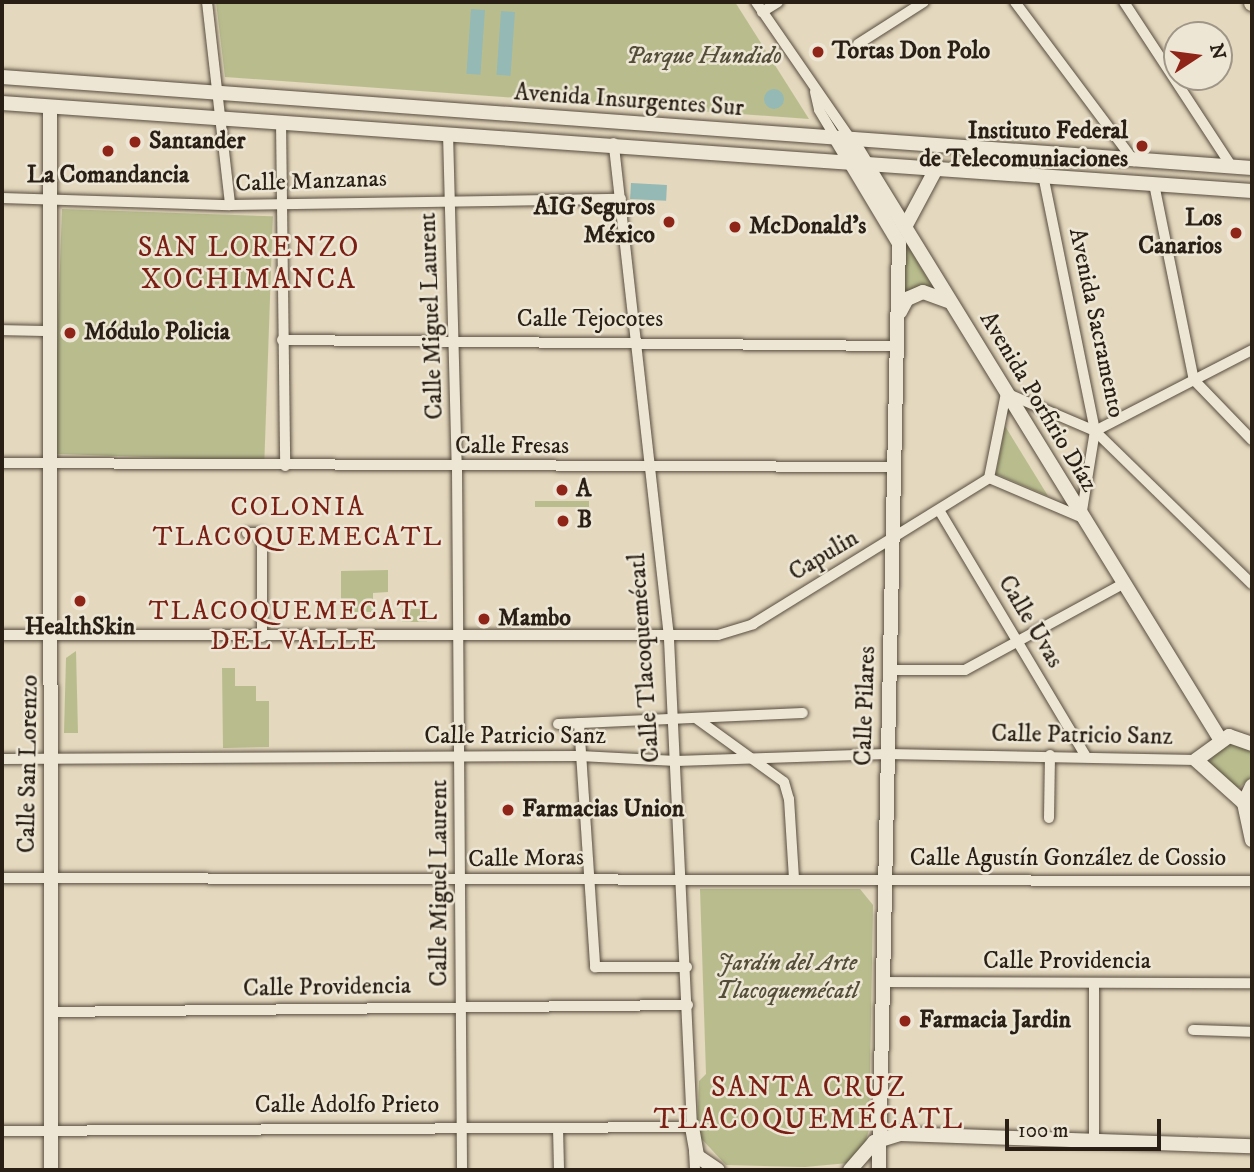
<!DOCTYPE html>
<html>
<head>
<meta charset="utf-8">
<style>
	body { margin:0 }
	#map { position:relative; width:1254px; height:1172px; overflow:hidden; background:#e4d8be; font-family:"IM FELL DW Pica",serif }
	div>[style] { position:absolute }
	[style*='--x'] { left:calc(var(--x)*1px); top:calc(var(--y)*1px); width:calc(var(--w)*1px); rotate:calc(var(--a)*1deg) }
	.green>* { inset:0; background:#b9bd8e; transform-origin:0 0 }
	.water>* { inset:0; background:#95b9b4; transform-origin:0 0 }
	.round { border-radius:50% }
	.roads { filter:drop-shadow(0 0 2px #584d3e) drop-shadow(0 0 2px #584d3e) }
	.street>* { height:10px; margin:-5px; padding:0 5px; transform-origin:5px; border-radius:5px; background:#ede6d5 }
	.secondary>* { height:14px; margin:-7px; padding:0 7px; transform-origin:7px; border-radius:7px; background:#ede6d5 }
	.primary>* { height:16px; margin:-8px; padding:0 8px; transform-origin:8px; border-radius:8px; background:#e4d8be }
	.dots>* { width:19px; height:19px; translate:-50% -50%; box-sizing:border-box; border:4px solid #ede6d5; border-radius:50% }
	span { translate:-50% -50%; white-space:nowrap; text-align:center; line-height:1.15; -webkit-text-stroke:5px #ede6d5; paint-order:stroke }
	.poi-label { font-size:24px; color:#291f14; font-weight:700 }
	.left { translate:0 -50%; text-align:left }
	.right { translate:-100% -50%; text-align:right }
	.park-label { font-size:24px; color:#544e39; font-style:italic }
	.street-label { font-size:24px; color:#291f14 }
	.neighbourhood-label { font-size:26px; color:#7a1f14; letter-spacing:2px }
	.quarter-label { font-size:28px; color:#7a1f14; letter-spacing:2px }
	.frame { position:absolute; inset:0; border:4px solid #291f14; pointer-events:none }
	.north { position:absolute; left:1163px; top:21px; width:70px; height:70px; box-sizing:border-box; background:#ede6d5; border:2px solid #9f9688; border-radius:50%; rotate:77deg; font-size:19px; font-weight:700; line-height:28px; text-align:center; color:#291f14 }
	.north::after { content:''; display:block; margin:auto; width:24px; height:32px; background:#8f2418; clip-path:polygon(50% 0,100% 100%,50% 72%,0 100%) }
	.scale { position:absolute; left:1005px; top:1119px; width:156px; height:32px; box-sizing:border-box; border:4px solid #291f14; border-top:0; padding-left:9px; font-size:21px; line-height:24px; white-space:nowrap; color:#291f14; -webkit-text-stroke:5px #ede6d5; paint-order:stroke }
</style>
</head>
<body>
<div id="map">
	<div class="green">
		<i style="clip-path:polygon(216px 2px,735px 2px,809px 119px,225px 77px)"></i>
		<i style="left:62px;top:209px;width:211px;height:245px;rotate:2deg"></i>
		<i style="clip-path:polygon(905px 241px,932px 286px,917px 287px,905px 294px)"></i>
		<i style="clip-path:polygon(1005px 426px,1048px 496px,996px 474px)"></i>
		<i style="left:589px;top:501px;width:6px;height:54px;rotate:90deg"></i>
		<i style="clip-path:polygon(388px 570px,388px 592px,373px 593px,373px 612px,341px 612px,341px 571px)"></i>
		<i style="left:402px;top:609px;width:25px;height:13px"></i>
		<i style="clip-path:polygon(76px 651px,78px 733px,64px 733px,66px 658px)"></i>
		<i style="clip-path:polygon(222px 668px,235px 668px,235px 686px,256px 686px,256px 701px,269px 701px,269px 747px,223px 748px)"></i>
		<i style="clip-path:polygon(1222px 743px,1245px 745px,1252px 753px,1252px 776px,1240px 787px,1234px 788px,1208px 764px)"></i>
		<i style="clip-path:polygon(700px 889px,860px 889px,873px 905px,869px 1130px,859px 1162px,805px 1167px,726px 1165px,697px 1134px,699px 1081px,706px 1074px)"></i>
	</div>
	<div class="water">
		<i style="left:471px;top:9px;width:14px;height:65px;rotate:4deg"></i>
		<i style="left:501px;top:11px;width:14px;height:64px;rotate:4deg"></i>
		<i class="round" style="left:764px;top:89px;width:20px;height:20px"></i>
		<i style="left:631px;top:183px;width:36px;height:16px;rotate:3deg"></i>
	</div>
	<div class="roads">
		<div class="street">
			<i style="--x:207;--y:2;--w:204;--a:83.5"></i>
			<i style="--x:756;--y:2;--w:169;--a:55.4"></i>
			<i style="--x:1015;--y:2;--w:199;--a:53.2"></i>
			<i style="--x:1124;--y:2;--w:197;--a:56.8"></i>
			<i style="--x:762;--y:12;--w:19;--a:-32"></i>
			<i style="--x:858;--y:44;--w:78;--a:-32.5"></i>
			<i style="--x:815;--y:92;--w:18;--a:77"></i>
			<i style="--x:819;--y:110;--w:35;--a:59"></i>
			<i style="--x:281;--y:121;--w:345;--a:89.3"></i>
			<i style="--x:448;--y:133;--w:335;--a:88.5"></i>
			<i style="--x:457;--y:468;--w:702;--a:89.59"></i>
			<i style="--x:1043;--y:175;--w:261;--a:78.5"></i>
			<i style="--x:1095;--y:431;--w:219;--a:44.3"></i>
			<i style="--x:1154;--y:184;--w:200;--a:78.5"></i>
			<i style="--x:1194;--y:380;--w:83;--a:46"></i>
			<i style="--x:2;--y:198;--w:228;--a:1.8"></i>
			<i style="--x:230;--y:205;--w:391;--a:-0.9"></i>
			<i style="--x:2;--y:330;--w:49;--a:1.2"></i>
			<i style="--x:282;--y:340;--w:615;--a:0.56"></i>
			<i style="--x:1095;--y:431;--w:177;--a:-27.3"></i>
			<i style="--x:2;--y:463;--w:893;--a:0.26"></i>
			<i style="--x:989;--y:478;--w:100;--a:23"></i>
			<i style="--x:1081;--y:517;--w:87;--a:-80.8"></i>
			<i style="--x:939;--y:510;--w:285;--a:59.2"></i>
			<i style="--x:247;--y:533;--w:15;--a:0"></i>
			<i style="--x:262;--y:533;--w:104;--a:90"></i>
			<i style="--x:2;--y:635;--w:716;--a:0"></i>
			<i style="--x:718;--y:635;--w:37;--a:-17"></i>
			<i style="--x:753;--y:624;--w:278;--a:-31.7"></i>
			<i style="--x:989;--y:478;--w:87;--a:-78.7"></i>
			<i style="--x:1006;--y:393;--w:97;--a:23.1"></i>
			<i style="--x:890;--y:670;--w:75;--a:0"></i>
			<i style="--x:965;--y:670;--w:180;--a:-28.6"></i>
			<i style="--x:697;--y:719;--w:107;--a:35.9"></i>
			<i style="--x:784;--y:782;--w:18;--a:74"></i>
			<i style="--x:789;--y:799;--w:80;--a:86.4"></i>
			<i style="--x:579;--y:723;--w:245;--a:86.2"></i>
			<i style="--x:595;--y:967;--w:92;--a:0"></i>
			<i style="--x:558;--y:724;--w:245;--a:-2.6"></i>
			<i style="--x:2;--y:759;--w:578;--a:-0.3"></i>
			<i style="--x:580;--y:756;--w:96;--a:3"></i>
			<i style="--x:676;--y:761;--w:211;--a:-1.9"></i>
			<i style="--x:887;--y:754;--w:309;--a:1.1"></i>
			<i style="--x:1049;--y:818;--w:63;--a:-89.1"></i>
			<i style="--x:2;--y:878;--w:1250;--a:0.14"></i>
			<i style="--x:881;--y:982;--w:371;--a:0.2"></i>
			<i style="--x:50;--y:1012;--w:638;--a:-0.63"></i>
			<i style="--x:1193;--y:1030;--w:59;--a:1.9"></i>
			<i style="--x:558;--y:1128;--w:42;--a:88.6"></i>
			<i style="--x:2;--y:1131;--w:690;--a:-0.33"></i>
			<i style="--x:692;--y:1127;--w:491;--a:-92.7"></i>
			<i style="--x:669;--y:637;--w:497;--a:-96.4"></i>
			<i style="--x:1094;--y:1138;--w:154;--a:-90"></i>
			<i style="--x:694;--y:1150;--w:20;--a:87"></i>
		</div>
		<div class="secondary">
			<i style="--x:2;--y:77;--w:1253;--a:4.16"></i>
			<i style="--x:2;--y:103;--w:1253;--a:4.03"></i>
			<i style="--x:50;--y:107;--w:1063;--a:89.95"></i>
			<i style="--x:837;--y:140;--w:120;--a:59"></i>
			<i style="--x:899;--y:243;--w:927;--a:91.24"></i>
			<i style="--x:852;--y:141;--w:702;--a:58.39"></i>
			<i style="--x:905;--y:227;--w:68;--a:-61.9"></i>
			<i style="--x:900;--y:312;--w:15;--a:-62"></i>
			<i style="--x:907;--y:299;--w:17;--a:-24"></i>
			<i style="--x:923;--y:292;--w:27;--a:20"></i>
			<i style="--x:1244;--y:803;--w:64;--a:-138.1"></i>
			<i style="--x:1196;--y:760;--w:41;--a:-36"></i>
			<i style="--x:1229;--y:736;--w:24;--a:19"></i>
			<i style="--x:1244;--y:803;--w:38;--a:78"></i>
			<i style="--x:1244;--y:803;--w:19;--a:-65"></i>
			<i style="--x:692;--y:1127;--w:29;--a:80"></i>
			<i style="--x:697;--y:1156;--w:25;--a:34"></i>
			<i style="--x:850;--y:1170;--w:37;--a:-49"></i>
			<i style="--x:874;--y:1142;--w:27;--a:-17"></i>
			<i style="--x:900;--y:1134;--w:352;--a:2"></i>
		</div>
		<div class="primary">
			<i style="--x:1252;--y:2;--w:1;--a:90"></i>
		</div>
	</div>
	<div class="dots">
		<i style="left:818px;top:52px;background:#8f2418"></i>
		<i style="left:135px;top:142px;background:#8f2418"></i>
		<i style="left:1142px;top:146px;background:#8f2418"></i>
		<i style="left:108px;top:151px;background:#8f2418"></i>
		<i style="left:669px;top:222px;background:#8f2418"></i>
		<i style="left:735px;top:227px;background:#8f2418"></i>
		<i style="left:1236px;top:233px;background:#8f2418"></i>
		<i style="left:70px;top:333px;background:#8f2418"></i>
		<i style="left:562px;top:490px;background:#8f2418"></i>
		<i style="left:563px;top:521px;background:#8f2418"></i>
		<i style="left:80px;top:601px;background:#8f2418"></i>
		<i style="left:484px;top:619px;background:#8f2418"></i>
		<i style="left:508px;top:810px;background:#8f2418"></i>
		<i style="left:905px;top:1021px;background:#8f2418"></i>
	</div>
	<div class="poi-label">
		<span class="left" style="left:832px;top:52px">Tortas Don Polo</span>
		<span class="right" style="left:1128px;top:146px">Instituto Federal<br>de Telecomuniaciones</span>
		<span class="left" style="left:149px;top:142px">Santander</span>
		<span style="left:108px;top:176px">La Comandancia</span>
		<span class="right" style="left:655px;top:222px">AIG Seguros<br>México</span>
		<span class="right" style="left:1222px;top:233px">Los<br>Canarios</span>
		<span class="left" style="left:749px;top:227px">McDonald's</span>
		<span class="left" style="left:84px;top:333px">Módulo Policia</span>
		<span class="left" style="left:576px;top:490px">A</span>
		<span class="left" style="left:577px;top:521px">B</span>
		<span class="left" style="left:498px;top:619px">Mambo</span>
		<span style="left:80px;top:628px">HealthSkin</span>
		<span class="left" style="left:522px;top:810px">Farmacias Union</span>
		<span class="left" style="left:919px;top:1021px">Farmacia Jardin</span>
	</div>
	<div class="park-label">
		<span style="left:704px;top:57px">Parque Hundido</span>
		<span style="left:787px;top:978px">Jardín del Arte<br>Tlacoquemécatl</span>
	</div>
	<div class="street-label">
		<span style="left:629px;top:101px;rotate:4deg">Avenida Insurgentes Sur</span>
		<span style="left:311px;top:182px;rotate:-2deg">Calle Manzanas</span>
		<span style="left:432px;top:316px;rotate:-92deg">Calle Miguel Laurent</span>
		<span style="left:590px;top:320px">Calle Tejocotes</span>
		<span style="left:1096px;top:323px;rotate:78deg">Avenida Sacramento</span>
		<span style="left:1038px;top:402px;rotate:59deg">Avenida Porfirio Díaz</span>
		<span style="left:512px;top:447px">Calle Fresas</span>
		<span style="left:824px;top:556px;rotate:-31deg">Capulin</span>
		<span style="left:1030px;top:622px;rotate:59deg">Calle Uvas</span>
		<span style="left:645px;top:658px;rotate:-94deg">Calle Tlacoquemécatl</span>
		<span style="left:866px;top:706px;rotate:-88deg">Calle Pilares</span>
		<span style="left:1082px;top:736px;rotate:1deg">Calle Patricio Sanz</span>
		<span style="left:515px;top:737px">Calle Patricio Sanz</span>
		<span style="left:29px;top:764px;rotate:-89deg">Calle San Lorenzo</span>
		<span style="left:526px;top:859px;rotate:-1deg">Calle Moras</span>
		<span style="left:1068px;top:859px">Calle Agustín González de Cossio</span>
		<span style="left:440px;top:883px;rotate:-90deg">Calle Miguel Laurent</span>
		<span style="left:1067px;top:962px">Calle Providencia</span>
		<span style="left:327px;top:988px;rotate:-1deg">Calle Providencia</span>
		<span style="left:347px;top:1106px">Calle Adolfo Prieto</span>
	</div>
	<div class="neighbourhood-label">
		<span style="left:298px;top:523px">COLONIA<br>TLACOQUEMECATL</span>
		<span style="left:294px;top:627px">TLACOQUEMECATL<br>DEL VALLE</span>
	</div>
	<div class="quarter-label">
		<span style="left:249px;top:264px">SAN LORENZO<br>XOCHIMANCA</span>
		<span style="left:809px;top:1104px">SANTA CRUZ<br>TLACOQUEMÉCATL</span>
	</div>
	<div class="frame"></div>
	<div class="north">N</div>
	<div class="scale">100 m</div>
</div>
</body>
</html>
